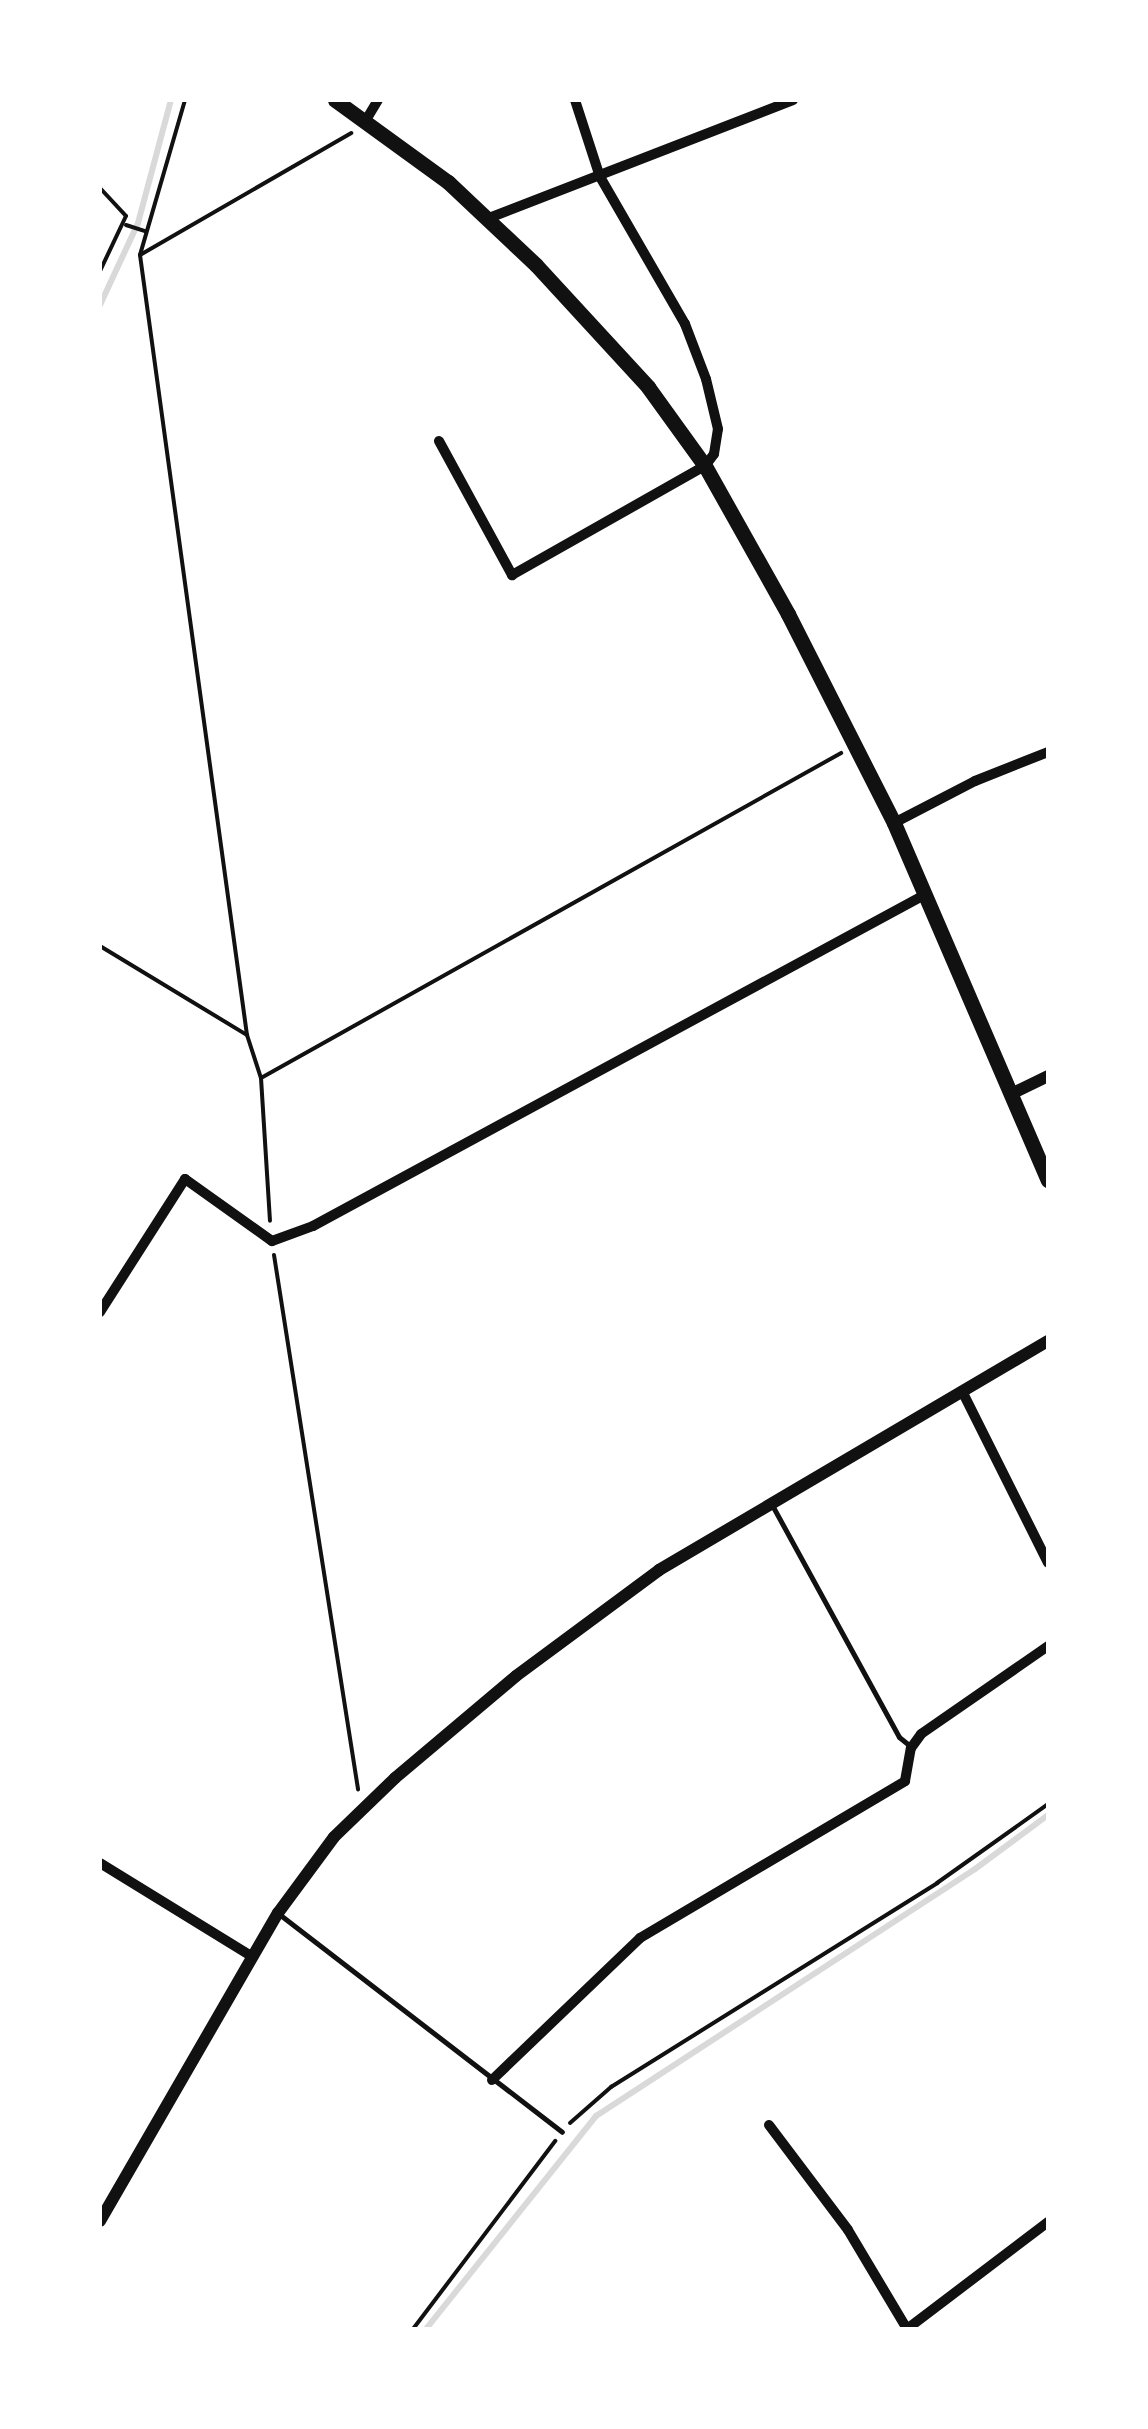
<!DOCTYPE html>
<html>
<head>
<meta charset="utf-8">
<style>
	body { margin:0 }
	#map { position:relative; width:1148px; height:2429px; overflow:hidden; background:#fff; font-family:"Zilla Slab",serif }
	div>[style] { position:absolute }
	[style*='--x'] { left:calc(var(--x)*1px); top:calc(var(--y)*1px); width:calc(var(--w)*1px); rotate:calc(var(--a)*1deg) }
	.stream>* { height:6px; margin:-3px; padding:0 3px; transform-origin:3px; border-radius:3px; background:#d9d9d9 }
	.path>* { height:4px; margin:-2px; padding:0 2px; transform-origin:2px; border-radius:2px; background:#111 }
	.service>* { height:5px; margin:-2.5px; padding:0 2.5px; transform-origin:2.5px; border-radius:2.5px; background:#111 }
	.minor>* { height:10px; margin:-5px; padding:0 5px; transform-origin:5px; border-radius:5px; background:#111 }
	.tertiary>* { height:12px; margin:-6px; padding:0 6px; transform-origin:6px; border-radius:6px; background:#111 }
	.secondary>* { height:15px; margin:-7.5px; padding:0 7.5px; transform-origin:7.5px; border-radius:7.5px; background:#111 }
	span { translate:-50% -50%; white-space:nowrap; text-align:center; line-height:1.15; -webkit-text-stroke:8px #fff; paint-order:stroke }
	.frame { position:absolute; inset:0; border:102px solid #fff; pointer-events:none }
</style>
</head>
<body>
<div id="map">
	<div class="stream">
		<i style="--x:100;--y:305;--w:90;--a:-65.1"></i>
		<i style="--x:138;--y:223;--w:127;--a:-75"></i>
		<i style="--x:426;--y:2329;--w:273;--a:-51.4"></i>
		<i style="--x:596;--y:2116;--w:452;--a:-33.1"></i>
		<i style="--x:975;--y:1869;--w:91;--a:-36.5"></i>
	</div>
	<div class="path">
		<i style="--x:185;--y:100;--w:161;--a:106.2"></i>
		<i style="--x:140;--y:255;--w:787;--a:82.19"></i>
		<i style="--x:247;--y:1035;--w:45;--a:72"></i>
		<i style="--x:261;--y:1078;--w:143;--a:86.4"></i>
		<i style="--x:100;--y:188;--w:38;--a:47"></i>
		<i style="--x:126;--y:216;--w:61;--a:115.3"></i>
		<i style="--x:126;--y:225;--w:20;--a:18"></i>
		<i style="--x:140;--y:255;--w:244;--a:-30"></i>
		<i style="--x:100;--y:946;--w:172;--a:31.2"></i>
		<i style="--x:261;--y:1078;--w:665;--a:-29.26"></i>
		<i style="--x:274;--y:1255;--w:541;--a:81.06"></i>
		<i style="--x:570;--y:2123;--w:55;--a:-41.3"></i>
		<i style="--x:611;--y:2087;--w:385;--a:-32"></i>
		<i style="--x:937;--y:1883;--w:136;--a:-35.4"></i>
		<i style="--x:413;--y:2329;--w:236;--a:-52.9"></i>
	</div>
	<div class="service">
		<i style="--x:772;--y:1505;--w:264;--a:61.3"></i>
		<i style="--x:899;--y:1737;--w:14;--a:39"></i>
		<i style="--x:279;--y:1914;--w:357;--a:37.6"></i>
	</div>
	<div class="minor">
		<i style="--x:366;--y:120;--w:23;--a:-59"></i>
		<i style="--x:489;--y:218;--w:326;--a:-21.2"></i>
		<i style="--x:439;--y:441;--w:153;--a:61.4"></i>
		<i style="--x:512;--y:575;--w:222;--a:-29.5"></i>
		<i style="--x:705;--y:466;--w:15;--a:-53"></i>
		<i style="--x:714;--y:454;--w:25;--a:-81"></i>
		<i style="--x:718;--y:429;--w:51;--a:-103.5"></i>
		<i style="--x:706;--y:379;--w:59;--a:-110.9"></i>
		<i style="--x:685;--y:324;--w:170;--a:-120"></i>
		<i style="--x:600;--y:177;--w:81;--a:-108"></i>
		<i style="--x:894;--y:823;--w:91;--a:-27.4"></i>
		<i style="--x:975;--y:781;--w:79;--a:-21.7"></i>
		<i style="--x:100;--y:1312;--w:158;--a:-57.4"></i>
		<i style="--x:185;--y:1179;--w:107;--a:35.5"></i>
		<i style="--x:272;--y:1241;--w:44;--a:-20.1"></i>
		<i style="--x:313;--y:1226;--w:697;--a:-28.44"></i>
		<i style="--x:962;--y:1391;--w:192;--a:63.4"></i>
		<i style="--x:100;--y:1863;--w:177;--a:31.6"></i>
		<i style="--x:492;--y:2080;--w:205;--a:-43.8"></i>
		<i style="--x:640;--y:1938;--w:308;--a:-30.6"></i>
		<i style="--x:905;--y:1781;--w:34;--a:-80"></i>
		<i style="--x:911;--y:1748;--w:17;--a:-54"></i>
		<i style="--x:921;--y:1734;--w:155;--a:-34.7"></i>
		<i style="--x:769;--y:2125;--w:131;--a:53"></i>
		<i style="--x:848;--y:2230;--w:115;--a:59.2"></i>
		<i style="--x:907;--y:2329;--w:177;--a:-37.2"></i>
	</div>
	<div class="tertiary">
		<i style="--x:1011;--y:1094;--w:41;--a:-25.9"></i>
		<i style="--x:100;--y:2221;--w:356;--a:-60"></i>
		<i style="--x:278;--y:1913;--w:94;--a:-53.6"></i>
		<i style="--x:334;--y:1837;--w:85;--a:-44"></i>
		<i style="--x:395;--y:1778;--w:158;--a:-40.1"></i>
		<i style="--x:516;--y:1676;--w:178;--a:-36.5"></i>
		<i style="--x:659;--y:1570;--w:451;--a:-30.5"></i>
	</div>
	<div class="secondary">
		<i style="--x:335;--y:100;--w:140;--a:36"></i>
		<i style="--x:448;--y:182;--w:121;--a:43.3"></i>
		<i style="--x:536;--y:265;--w:166;--a:47.4"></i>
		<i style="--x:648;--y:387;--w:97;--a:54.2"></i>
		<i style="--x:705;--y:466;--w:170;--a:60.7"></i>
		<i style="--x:788;--y:614;--w:234;--a:63.1"></i>
		<i style="--x:894;--y:823;--w:389;--a:66.7"></i>
	</div>
	<div class="frame"></div>
</div>
</body>
</html>
